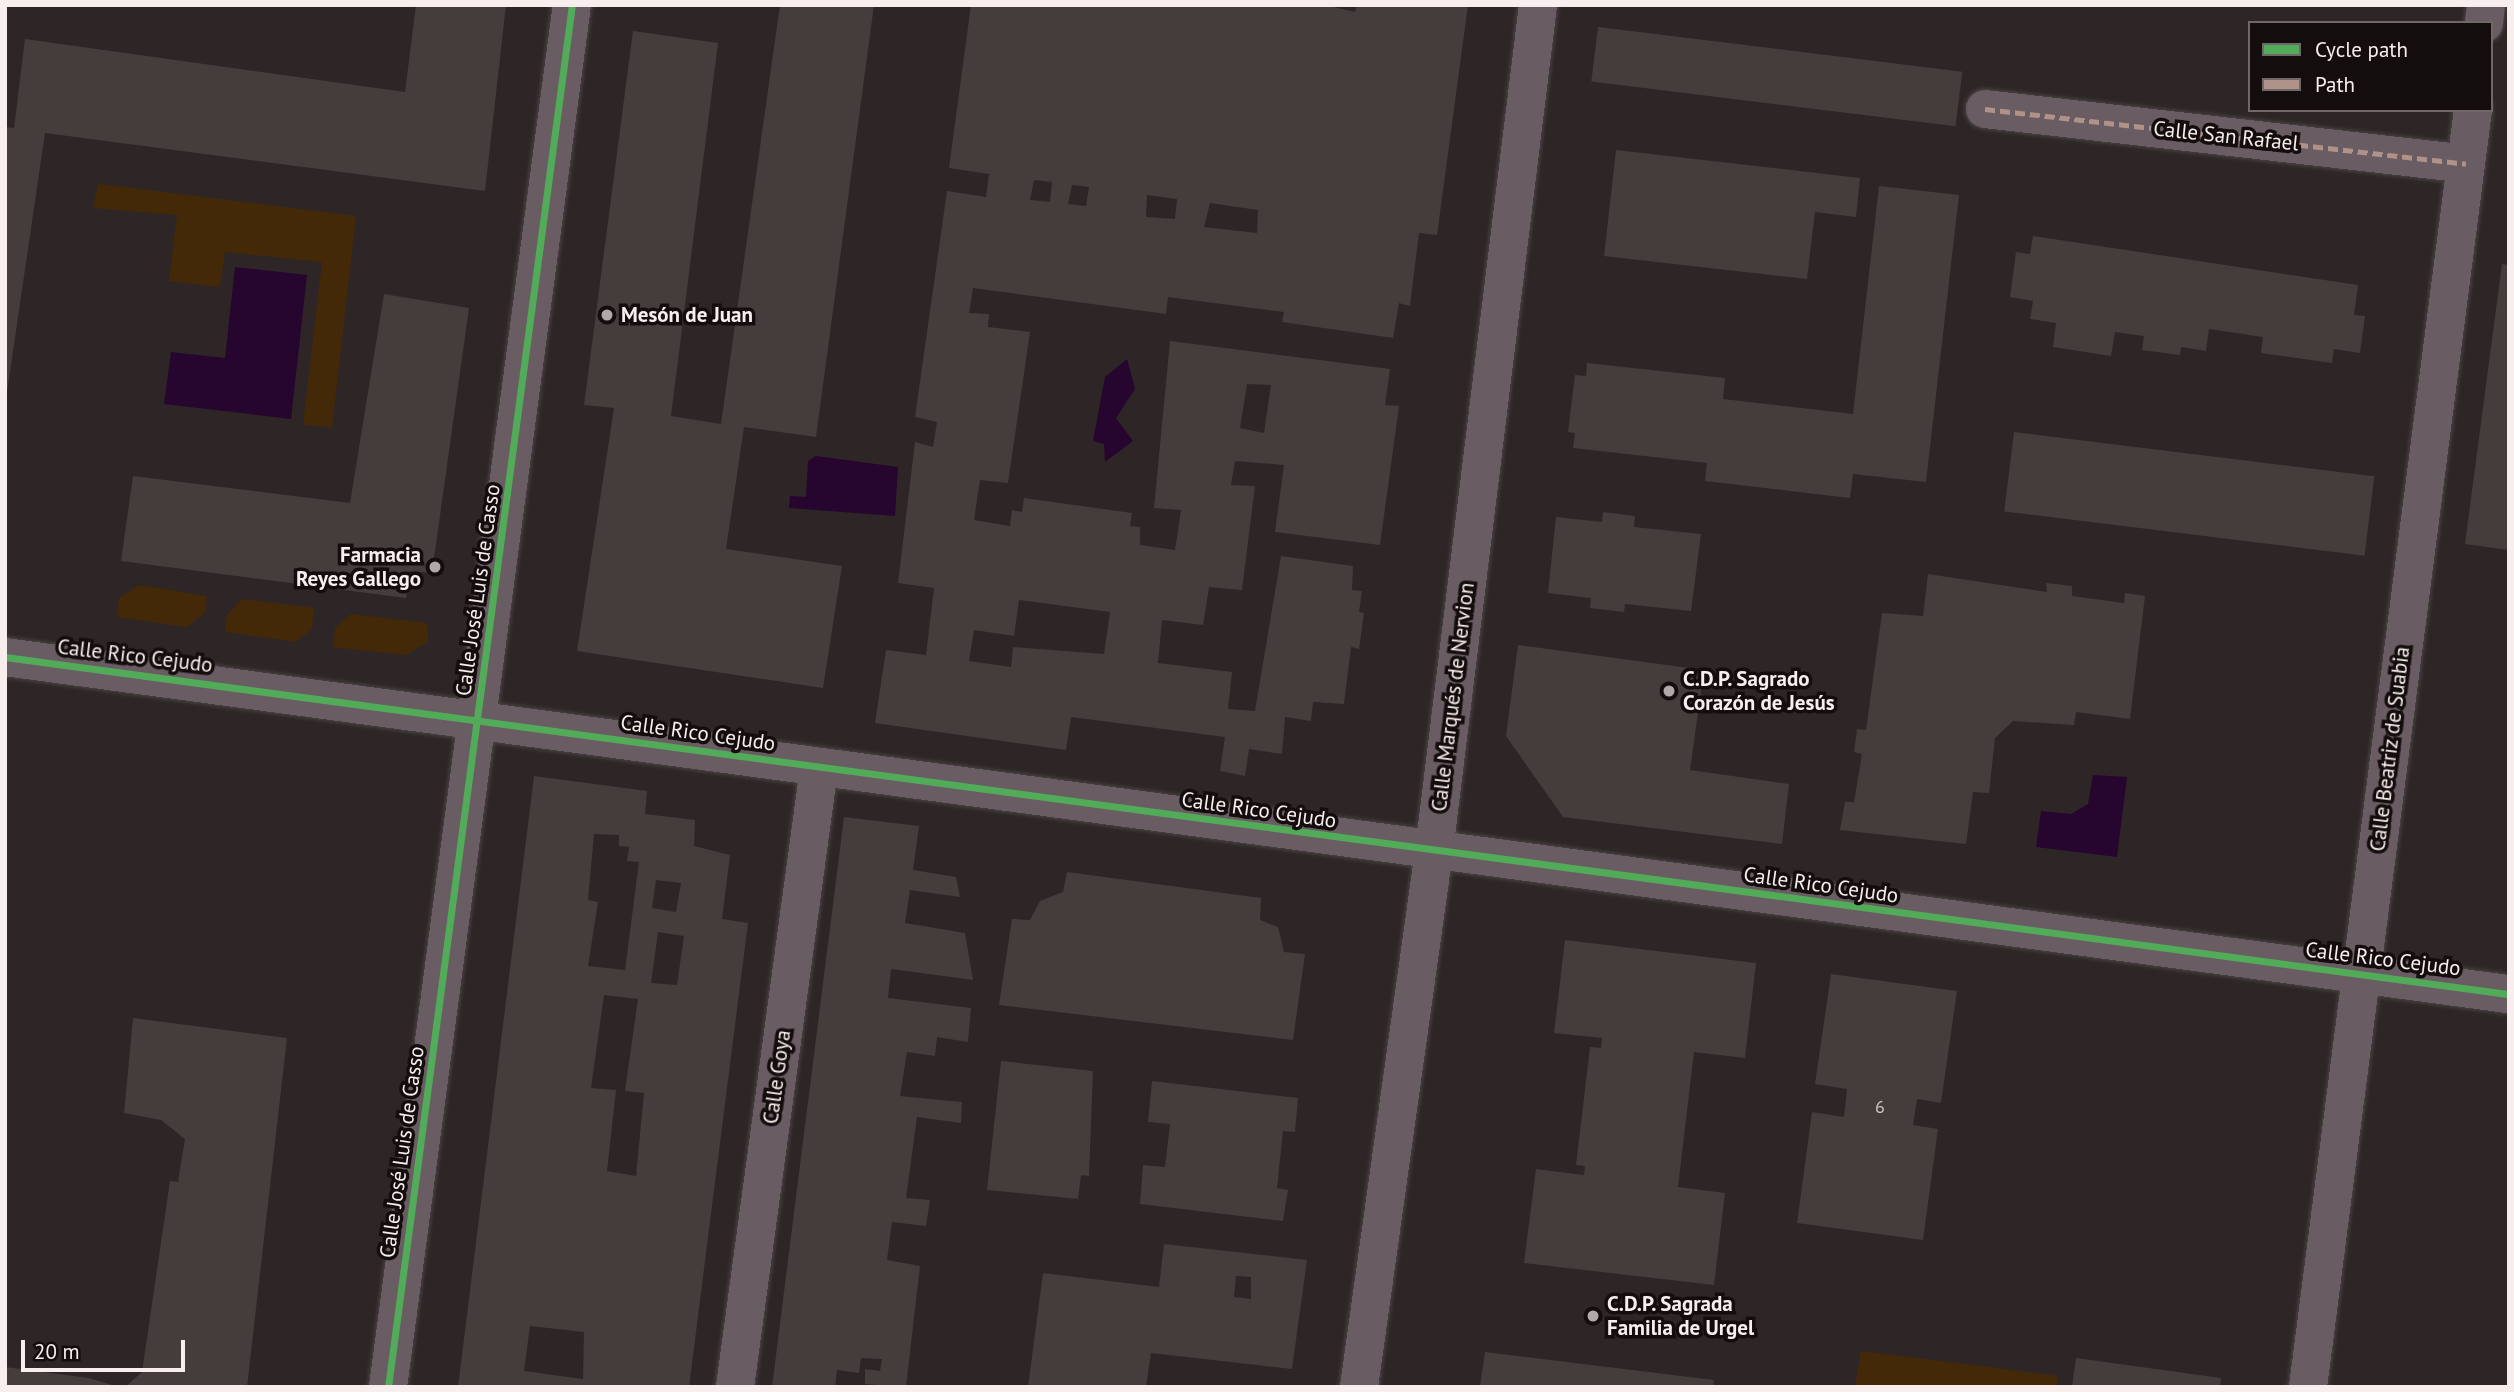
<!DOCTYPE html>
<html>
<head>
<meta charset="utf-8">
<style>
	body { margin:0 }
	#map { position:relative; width:2514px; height:1392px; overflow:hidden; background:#2e2626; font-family:"PT Sans",sans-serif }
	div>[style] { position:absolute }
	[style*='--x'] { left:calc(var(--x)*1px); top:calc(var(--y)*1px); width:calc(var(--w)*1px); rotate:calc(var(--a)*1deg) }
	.green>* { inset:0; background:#442908 }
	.water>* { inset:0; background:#26052e }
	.building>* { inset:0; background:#443d3b; transform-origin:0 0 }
	.roads { filter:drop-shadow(0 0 2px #4a4343) drop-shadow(0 0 2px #4a4343) }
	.minor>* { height:38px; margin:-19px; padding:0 19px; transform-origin:19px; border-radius:19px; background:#695c62 }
	.quiet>* { height:5px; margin-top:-2.5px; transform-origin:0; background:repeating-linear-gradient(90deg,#af9288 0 10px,transparent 0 15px) }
	.cycleway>* { height:7px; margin:-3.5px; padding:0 3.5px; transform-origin:3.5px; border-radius:3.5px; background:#51ab58 }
	.dots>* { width:19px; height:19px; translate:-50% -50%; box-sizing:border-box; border:4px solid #140d0e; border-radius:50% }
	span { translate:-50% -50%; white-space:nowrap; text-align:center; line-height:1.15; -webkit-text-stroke:7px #140d0e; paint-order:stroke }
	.number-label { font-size:18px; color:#ccc2c1 }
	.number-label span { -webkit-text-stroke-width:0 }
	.street-label { font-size:21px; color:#f9eeee }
	.poi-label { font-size:21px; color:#f9eeee; font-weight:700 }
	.left { translate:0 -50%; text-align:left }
	.right { translate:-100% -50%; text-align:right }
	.frame { position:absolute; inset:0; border:7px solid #f9eeee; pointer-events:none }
	.legend { position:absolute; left:2248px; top:21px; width:245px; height:91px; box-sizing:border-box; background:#140d0e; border:2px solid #706768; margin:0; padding:9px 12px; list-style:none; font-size:21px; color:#f9eeee }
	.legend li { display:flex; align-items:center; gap:14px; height:35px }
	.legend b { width:35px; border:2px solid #706768 }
	.scale { position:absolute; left:21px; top:1340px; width:164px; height:32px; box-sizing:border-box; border:4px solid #f9eeee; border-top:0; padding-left:9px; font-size:21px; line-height:24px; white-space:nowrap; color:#f9eeee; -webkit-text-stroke:5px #140d0e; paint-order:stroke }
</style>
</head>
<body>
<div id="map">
	<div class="green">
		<i style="clip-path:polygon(98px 184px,356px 216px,332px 427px,303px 425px,322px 262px,225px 252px,220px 287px,169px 281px,177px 215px,93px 208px)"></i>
		<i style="clip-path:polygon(139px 585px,207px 596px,205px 612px,187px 627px,117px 617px,119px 598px)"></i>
		<i style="clip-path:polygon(242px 599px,314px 608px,312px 628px,296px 642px,225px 632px,227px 615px)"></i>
		<i style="clip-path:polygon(351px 614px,427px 623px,428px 642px,406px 655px,333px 647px,335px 628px)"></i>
		<i style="clip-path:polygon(1861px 1351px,2058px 1376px,2056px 1387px,1855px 1387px)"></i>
	</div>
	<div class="water">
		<i style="clip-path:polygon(235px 267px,307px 275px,291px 419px,164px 404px,171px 352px,225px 358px)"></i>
		<i style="clip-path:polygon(1127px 359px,1135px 389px,1116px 418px,1133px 441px,1105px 462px,1104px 444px,1093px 441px,1105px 377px)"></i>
		<i style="clip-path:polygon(816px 456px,898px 467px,895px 516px,789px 508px,790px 496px,806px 497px,808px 461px)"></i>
		<i style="clip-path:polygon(2093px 775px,2127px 777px,2117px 857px,2036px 847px,2041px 811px,2071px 814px,2088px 804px)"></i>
	</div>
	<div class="building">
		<i style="clip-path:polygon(416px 5px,506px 5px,485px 191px,45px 133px,5px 406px,5px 127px,14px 128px,25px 39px,405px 92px)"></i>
		<i style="clip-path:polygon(780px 5px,874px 5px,816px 437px,744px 427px,726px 549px,842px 566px,823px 688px,577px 651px,614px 408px,584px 405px,633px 31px,718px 43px,671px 416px,721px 424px)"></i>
		<i style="clip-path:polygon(evenodd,971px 5px,1325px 5px,1355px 12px,1357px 5px,1468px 5px,1437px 235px,1419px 233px,1410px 306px,1399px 303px,1393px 338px,1282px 322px,1284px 312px,1168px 297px,1166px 314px,973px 288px,969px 313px,989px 314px,988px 327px,1030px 332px,1008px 483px,980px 480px,974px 520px,1010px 526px,1012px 510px,1022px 512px,1024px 498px,1132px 513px,1130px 526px,1140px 527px,1140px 545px,1175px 550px,1181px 510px,1154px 508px,1170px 341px,1390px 369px,1385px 405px,1399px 406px,1380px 545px,1275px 532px,1284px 465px,1235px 461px,1231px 485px,1255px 486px,1242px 590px,1209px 587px,1203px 625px,1162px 620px,1158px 663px,1232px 672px,1228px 709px,1255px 711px,1281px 556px,1353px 566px,1352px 590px,1362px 591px,1359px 612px,1364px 613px,1359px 649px,1351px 647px,1344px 704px,1313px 702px,1311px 721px,1285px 717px,1282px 754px,1249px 749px,1245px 776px,1220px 771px,1225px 737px,1071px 717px,1066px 750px,875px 723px,886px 650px,926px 655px,934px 588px,898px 583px,915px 442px,933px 447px,937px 422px,915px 417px,947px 191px,986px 197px,989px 174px,949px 168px,971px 5px,1034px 180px,1052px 182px,1050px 202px,1030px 200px,1034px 180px,971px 5px,1072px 185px,1089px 187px,1086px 206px,1068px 204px,1072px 185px,971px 5px,1147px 195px,1177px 199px,1175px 219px,1146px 217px,1147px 195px,971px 5px,1210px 203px,1258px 210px,1257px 233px,1204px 227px,1210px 203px,971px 5px,1247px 384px,1271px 385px,1264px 433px,1240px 428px,1247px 384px,971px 5px,1019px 600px,1110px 612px,1104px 654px,1013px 647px,1011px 667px,969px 661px,974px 630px,1014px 636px,1019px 600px)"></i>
		<i style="left:1598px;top:27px;width:367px;height:55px;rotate:7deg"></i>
		<i style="clip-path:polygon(1616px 150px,1860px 178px,1856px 217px,1815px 212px,1807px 279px,1604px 256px)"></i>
		<i style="clip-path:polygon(1879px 186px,1959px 195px,1926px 482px,1853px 474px,1850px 498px,1705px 481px,1707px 463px,1573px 448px,1575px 433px,1568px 432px,1575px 375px,1586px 376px,1587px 363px,1725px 378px,1723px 399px,1853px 414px)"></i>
		<i style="clip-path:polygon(2033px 236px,2358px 285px,2354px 315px,2365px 316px,2360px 353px,2334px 349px,2332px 363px,2261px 353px,2263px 337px,2209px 329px,2206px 351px,2181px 347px,2180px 355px,2142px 350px,2144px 336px,2115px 332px,2111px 356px,2053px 347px,2056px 323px,2030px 319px,2033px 301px,2010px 297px,2016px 252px,2030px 254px)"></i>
		<i style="clip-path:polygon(2502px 264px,2509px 265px,2509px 550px,2465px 544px)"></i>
		<i style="clip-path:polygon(384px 294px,469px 308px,432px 573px,410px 571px,406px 598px,121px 561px,133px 476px,350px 503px)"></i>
		<i style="left:2014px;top:432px;width:363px;height:80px;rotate:7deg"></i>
		<i style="clip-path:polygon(1603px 512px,1635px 516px,1634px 527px,1701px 534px,1691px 611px,1625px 604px,1624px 612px,1590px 608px,1591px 598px,1548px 593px,1556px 517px,1602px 522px)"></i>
		<i style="clip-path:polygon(1928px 574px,2047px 592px,2046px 583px,2072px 586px,2072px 596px,2124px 603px,2125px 593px,2145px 596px,2130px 719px,2076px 712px,2074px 725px,2013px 721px,1995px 738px,1989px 793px,1973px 792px,1966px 844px,1840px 830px,1845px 802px,1854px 802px,1862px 754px,1854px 752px,1857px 729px,1866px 730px,1882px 613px,1923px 616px)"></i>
		<i style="clip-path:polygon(1518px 645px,1704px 670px,1690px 770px,1789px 784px,1782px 844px,1563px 817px,1506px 736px)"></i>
		<i style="clip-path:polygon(evenodd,534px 776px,647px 791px,645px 814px,695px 820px,694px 846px,730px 855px,722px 919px,748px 923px,689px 1387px,458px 1387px,534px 776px,594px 834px,619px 835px,619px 846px,629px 847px,627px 861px,639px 862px,625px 970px,588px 966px,598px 902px,588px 900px,594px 834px,534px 776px,656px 880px,681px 883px,676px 912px,652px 908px,656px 880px,534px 776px,658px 932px,684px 936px,677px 985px,651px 983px,658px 932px,534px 776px,604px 995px,638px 999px,625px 1091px,644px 1093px,636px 1176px,607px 1171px,616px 1090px,591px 1088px,604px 995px,534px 776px,530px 1326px,584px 1332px,583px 1379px,524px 1371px,530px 1326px)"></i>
		<i style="clip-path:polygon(844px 817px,919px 826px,913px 870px,956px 877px,960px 897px,910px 890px,905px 923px,965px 933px,973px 980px,891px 969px,888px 998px,971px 1008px,968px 1042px,937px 1037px,935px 1056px,907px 1052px,900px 1096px,962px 1102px,961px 1123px,917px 1117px,906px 1198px,930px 1200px,926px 1226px,892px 1222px,887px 1260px,920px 1266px,906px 1387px,865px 1384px,865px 1369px,880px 1371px,882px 1359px,861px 1358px,859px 1373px,837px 1370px,835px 1387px,772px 1387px)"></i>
		<i style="clip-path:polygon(1067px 872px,1261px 898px,1260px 920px,1278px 927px,1284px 952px,1305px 954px,1293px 1040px,999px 1005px,1012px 919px,1030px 920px,1040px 901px,1063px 892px)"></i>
		<i style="clip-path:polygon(1565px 940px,1756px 963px,1745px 1058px,1694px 1052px,1678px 1187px,1725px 1193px,1714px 1285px,1524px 1263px,1536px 1169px,1584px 1175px,1585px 1166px,1576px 1165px,1590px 1047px,1601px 1048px,1602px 1038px,1554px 1033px)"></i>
		<i style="clip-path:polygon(1831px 974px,1957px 991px,1941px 1103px,1917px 1099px,1913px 1125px,1938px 1129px,1923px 1240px,1797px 1223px,1812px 1112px,1844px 1117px,1847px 1089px,1815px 1084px)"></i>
		<i style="clip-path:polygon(133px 1018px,287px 1038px,247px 1387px,125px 1387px,142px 1372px,170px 1181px,178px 1182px,185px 1139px,161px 1120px,124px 1113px)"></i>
		<i style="clip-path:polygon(1001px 1061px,1093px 1071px,1089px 1176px,1081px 1175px,1078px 1199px,987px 1190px)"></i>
		<i style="clip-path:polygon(1152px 1081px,1298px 1098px,1295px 1132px,1283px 1131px,1277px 1188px,1288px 1190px,1283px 1221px,1140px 1204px,1143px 1165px,1165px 1167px,1170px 1124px,1148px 1122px)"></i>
		<i style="clip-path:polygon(evenodd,1164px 1244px,1307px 1260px,1292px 1369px,1151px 1353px,1146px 1387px,1028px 1387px,1043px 1273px,1159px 1287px,1164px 1244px,1236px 1276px,1251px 1277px,1251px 1299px,1234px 1297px,1236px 1276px)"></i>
		<i style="clip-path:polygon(1485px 1352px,1714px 1380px,1713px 1387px,1480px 1387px)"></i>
		<i style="clip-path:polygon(2076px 1358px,2221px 1378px,2220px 1387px,2072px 1387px)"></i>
		<i style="clip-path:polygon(5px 1367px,89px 1378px,119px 1387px,5px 1387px)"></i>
	</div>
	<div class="roads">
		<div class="minor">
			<i style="--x:2484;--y:23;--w:18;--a:-84"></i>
			<i style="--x:1985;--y:109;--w:484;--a:6.5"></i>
			<i style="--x:5;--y:657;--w:2527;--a:7.67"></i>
			<i style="--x:388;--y:1387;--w:1394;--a:-82.42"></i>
			<i style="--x:735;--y:1387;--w:625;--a:-82.27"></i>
			<i style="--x:1359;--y:1387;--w:541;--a:-82.03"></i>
			<i style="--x:1434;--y:851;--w:852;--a:-82.99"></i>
			<i style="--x:2308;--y:1387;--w:1288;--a:-82.64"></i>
		</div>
	</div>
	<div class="quiet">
		<i style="--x:1985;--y:109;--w:484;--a:6.5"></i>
	</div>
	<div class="cycleway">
		<i style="--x:5;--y:657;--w:2527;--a:7.67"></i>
		<i style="--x:388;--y:1387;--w:1394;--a:-82.42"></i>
	</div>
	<div class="dots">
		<i style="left:607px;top:315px;background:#b2a8a8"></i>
		<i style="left:435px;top:567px;background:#b2a8a8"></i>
		<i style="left:1669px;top:691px;background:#b2a8a8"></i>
		<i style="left:1593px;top:1316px;background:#b2a8a8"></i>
	</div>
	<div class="number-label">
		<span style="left:1880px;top:1107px">6</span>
	</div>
	<div class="street-label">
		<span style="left:2226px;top:136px;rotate:6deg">Calle San Rafael</span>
		<span style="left:478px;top:590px;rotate:-82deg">Calle José Luis de Casso</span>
		<span style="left:135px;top:656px;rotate:7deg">Calle Rico Cejudo</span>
		<span style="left:1453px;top:697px;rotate:-83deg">Calle Marqués de Nervion</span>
		<span style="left:698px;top:733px;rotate:8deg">Calle Rico Cejudo</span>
		<span style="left:2390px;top:749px;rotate:-83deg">Calle Beatriz de Suabia</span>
		<span style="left:1259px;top:810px;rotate:8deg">Calle Rico Cejudo</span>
		<span style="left:1821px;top:885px;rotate:8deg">Calle Rico Cejudo</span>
		<span style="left:2383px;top:959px;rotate:7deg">Calle Rico Cejudo</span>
		<span style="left:777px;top:1077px;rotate:-82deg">Calle Goya</span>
		<span style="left:402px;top:1152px;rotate:-82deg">Calle José Luis de Casso</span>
	</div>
	<div class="poi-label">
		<span class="left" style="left:621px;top:315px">Mesón de Juan</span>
		<span class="right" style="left:421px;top:567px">Farmacia<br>Reyes Gallego</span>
		<span class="left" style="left:1683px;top:691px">C.D.P. Sagrado<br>Corazón de Jesús</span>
		<span class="left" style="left:1607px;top:1316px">C.D.P. Sagrada<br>Familia de Urgel</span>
	</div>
	<div class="frame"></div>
	<ul class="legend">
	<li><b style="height:9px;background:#51ab58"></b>Cycle path</li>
	<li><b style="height:9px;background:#af9288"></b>Path</li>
	</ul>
	<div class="scale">20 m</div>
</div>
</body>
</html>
